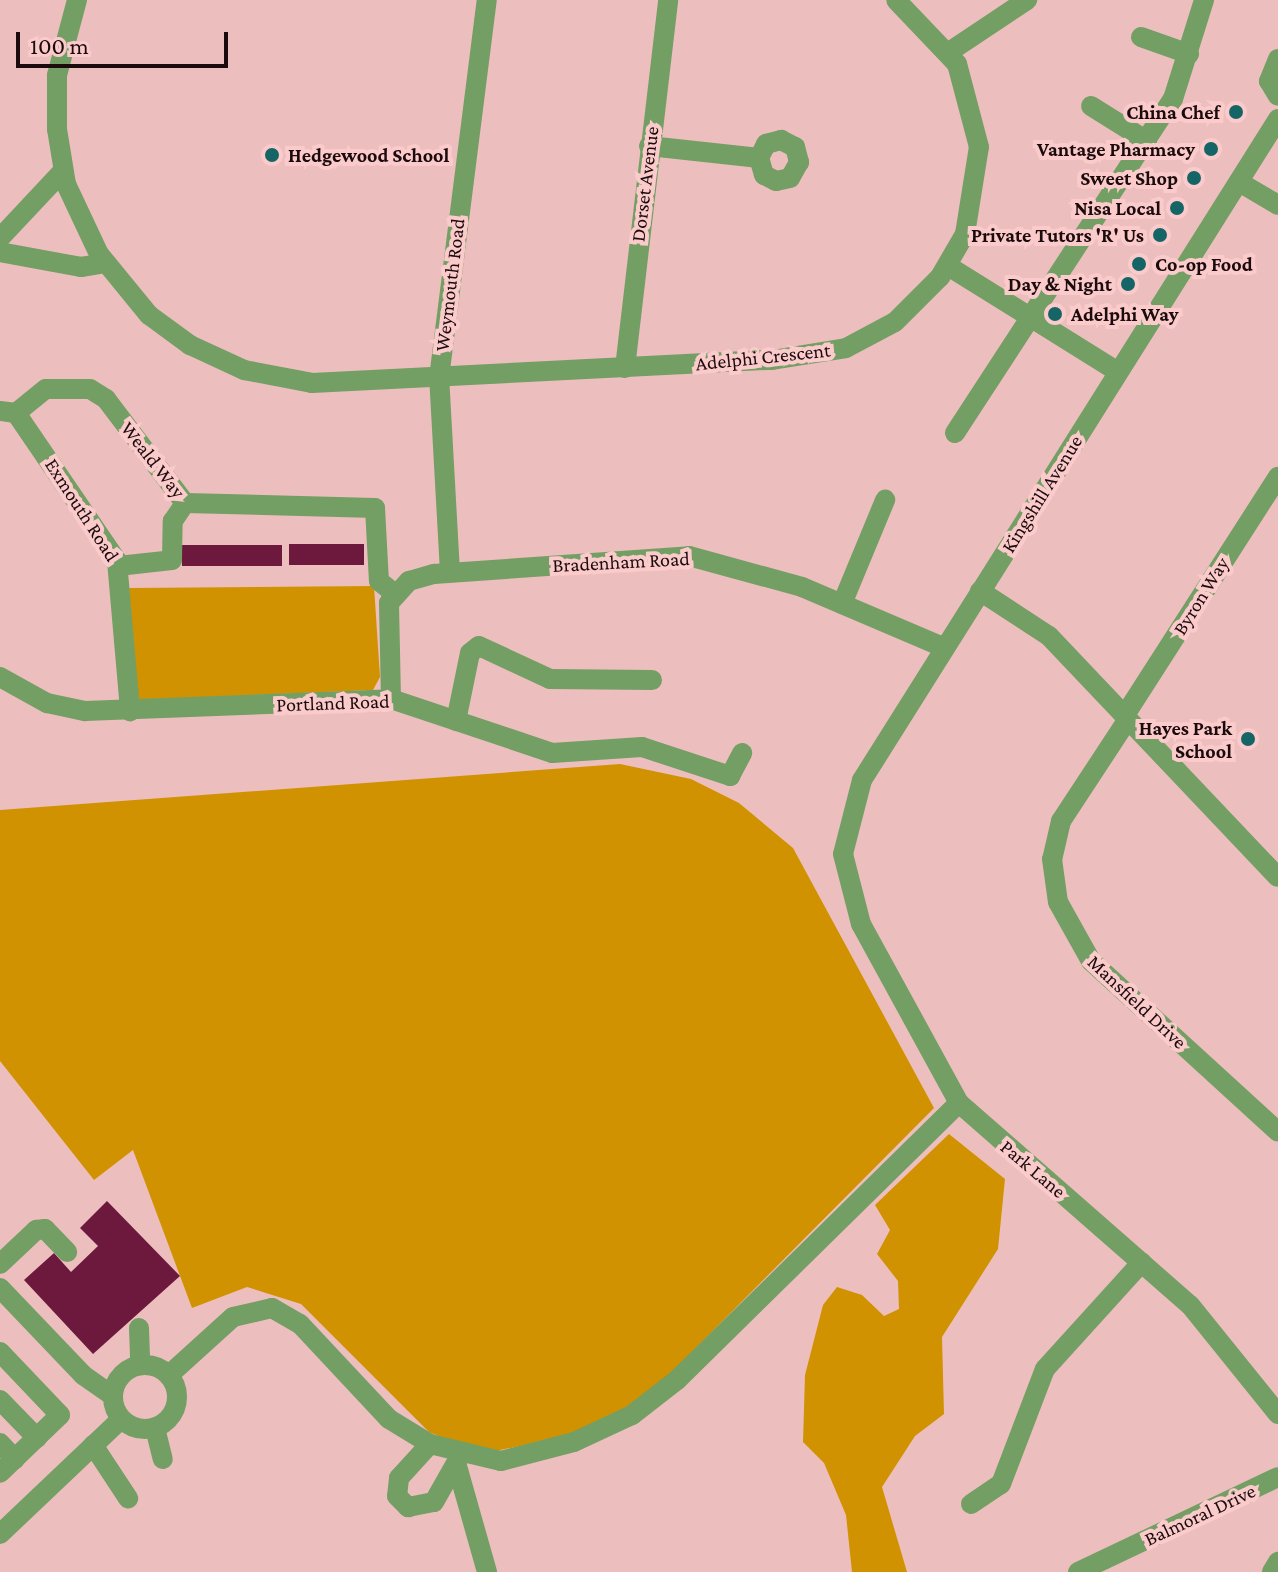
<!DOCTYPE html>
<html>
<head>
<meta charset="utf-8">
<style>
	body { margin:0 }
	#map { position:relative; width:1278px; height:1572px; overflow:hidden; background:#edbebe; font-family:"Crimson Pro",serif }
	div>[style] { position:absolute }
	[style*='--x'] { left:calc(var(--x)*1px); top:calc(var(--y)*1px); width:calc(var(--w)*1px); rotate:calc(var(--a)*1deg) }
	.green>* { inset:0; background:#d19201 }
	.building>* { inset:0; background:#6d193e; transform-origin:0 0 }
	.minor>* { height:20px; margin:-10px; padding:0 10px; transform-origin:10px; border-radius:10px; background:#739f65 }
	.minor>.ring { margin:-10px; padding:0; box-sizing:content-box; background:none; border:20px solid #739f65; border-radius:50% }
	.dots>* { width:22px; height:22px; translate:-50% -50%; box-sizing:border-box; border:4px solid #fbcbcb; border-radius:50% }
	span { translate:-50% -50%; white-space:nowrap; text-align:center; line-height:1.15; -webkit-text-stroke:8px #fbcbcb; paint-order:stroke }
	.poi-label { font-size:20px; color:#1b0b0c; font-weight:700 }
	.right { translate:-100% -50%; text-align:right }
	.left { translate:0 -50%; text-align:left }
	.street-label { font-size:20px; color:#1b0b0c }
	.scale { position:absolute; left:16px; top:32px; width:212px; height:36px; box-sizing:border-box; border:4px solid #1b0b0c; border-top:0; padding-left:10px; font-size:24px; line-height:28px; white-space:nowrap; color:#1b0b0c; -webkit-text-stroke:6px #fbcbcb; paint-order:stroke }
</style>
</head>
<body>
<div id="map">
	<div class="green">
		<i style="clip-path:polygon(374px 586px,380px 677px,373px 690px,140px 700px,136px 694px,129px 588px)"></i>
		<i style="clip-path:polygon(620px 764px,691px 779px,739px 803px,793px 848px,934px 1108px,660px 1384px,615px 1417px,565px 1437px,480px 1454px,429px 1432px,301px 1304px,247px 1287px,192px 1308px,133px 1150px,94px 1180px,0 1061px,0 810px)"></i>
		<i style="clip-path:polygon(949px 1134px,1005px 1179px,998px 1249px,942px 1337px,944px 1414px,915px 1436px,882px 1487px,907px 1572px,852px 1572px,846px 1515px,824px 1463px,803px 1442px,805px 1375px,823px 1305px,837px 1287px,862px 1295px,884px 1316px,899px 1309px,898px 1281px,877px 1254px,890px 1230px,875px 1205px)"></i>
	</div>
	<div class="building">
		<i style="left:364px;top:544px;width:21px;height:75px;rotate:90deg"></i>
		<i style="left:282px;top:545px;width:21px;height:100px;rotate:90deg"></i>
		<i style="clip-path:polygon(107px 1201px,180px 1276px,93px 1354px,24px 1280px,54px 1253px,71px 1272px,98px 1246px,80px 1228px)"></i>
	</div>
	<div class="minor">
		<i style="--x:77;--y:0;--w:78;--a:104.9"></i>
		<i style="--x:57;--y:75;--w:54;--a:90"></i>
		<i style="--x:57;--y:129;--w:56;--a:80.7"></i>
		<i style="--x:66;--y:184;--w:77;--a:64.8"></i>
		<i style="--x:99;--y:254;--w:79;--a:50.7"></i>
		<i style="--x:149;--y:315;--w:51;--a:36.2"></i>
		<i style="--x:190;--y:345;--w:60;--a:24.8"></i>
		<i style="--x:244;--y:370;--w:69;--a:10.8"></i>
		<i style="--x:312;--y:383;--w:461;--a:-2.9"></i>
		<i style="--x:772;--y:360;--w:75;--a:-9.2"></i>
		<i style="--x:846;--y:348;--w:55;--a:-28"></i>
		<i style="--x:895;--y:322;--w:64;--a:-45"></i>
		<i style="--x:940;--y:277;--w:50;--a:-59.8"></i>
		<i style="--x:965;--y:234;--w:88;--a:-80.9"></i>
		<i style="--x:979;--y:147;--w:86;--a:-104.8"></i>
		<i style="--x:957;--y:64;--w:88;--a:-133.6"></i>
		<i style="--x:1141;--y:37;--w:51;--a:19.5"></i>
		<i style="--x:949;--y:52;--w:94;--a:-33.7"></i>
		<i style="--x:1278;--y:59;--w:24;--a:112"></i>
		<i style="--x:1269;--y:81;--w:17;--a:59"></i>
		<i style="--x:1091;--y:106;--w:66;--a:32"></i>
		<i style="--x:1278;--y:119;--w:781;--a:122.18"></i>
		<i style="--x:862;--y:780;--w:76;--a:104.4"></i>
		<i style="--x:843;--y:854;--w:72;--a:75.6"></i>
		<i style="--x:861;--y:924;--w:204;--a:61.3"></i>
		<i style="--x:959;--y:1103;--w:307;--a:41.2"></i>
		<i style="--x:1190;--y:1305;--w:140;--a:51.1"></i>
		<i style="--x:649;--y:146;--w:111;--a:6.2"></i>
		<i style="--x:759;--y:158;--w:16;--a:-63"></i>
		<i style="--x:766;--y:144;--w:16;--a:-15"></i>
		<i style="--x:781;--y:140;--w:16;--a:27"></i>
		<i style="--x:795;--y:147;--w:16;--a:75"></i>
		<i style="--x:799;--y:162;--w:18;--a:119"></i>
		<i style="--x:790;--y:178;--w:14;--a:168"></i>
		<i style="--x:776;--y:181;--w:13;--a:-153"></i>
		<i style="--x:764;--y:175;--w:18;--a:-106"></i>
		<i style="--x:1239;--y:182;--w:45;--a:30.5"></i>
		<i style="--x:0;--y:238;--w:91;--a:-46.8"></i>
		<i style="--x:0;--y:252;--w:82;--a:10.5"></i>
		<i style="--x:81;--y:267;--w:24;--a:-9"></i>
		<i style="--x:948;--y:266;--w:200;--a:31.9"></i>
		<i style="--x:625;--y:368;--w:371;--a:-83.3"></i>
		<i style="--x:0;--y:411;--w:16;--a:7"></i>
		<i style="--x:16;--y:413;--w:38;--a:-39"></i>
		<i style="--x:46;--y:389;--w:44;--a:0"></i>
		<i style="--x:90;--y:389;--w:19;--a:32"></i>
		<i style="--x:106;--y:399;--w:131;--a:52.8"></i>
		<i style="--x:185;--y:503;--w:190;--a:1.5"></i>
		<i style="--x:375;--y:508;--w:73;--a:86.9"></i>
		<i style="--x:379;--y:581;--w:19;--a:39"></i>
		<i style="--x:16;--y:413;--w:179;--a:55.7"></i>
		<i style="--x:117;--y:561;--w:151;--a:85"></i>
		<i style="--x:955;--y:433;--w:399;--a:-56.9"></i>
		<i style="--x:1173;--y:99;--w:104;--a:-72.6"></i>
		<i style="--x:118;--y:566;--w:54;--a:-6.3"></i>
		<i style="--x:172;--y:560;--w:39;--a:-89"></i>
		<i style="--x:173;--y:521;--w:22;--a:-56"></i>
		<i style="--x:450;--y:572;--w:194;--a:-93.2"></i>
		<i style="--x:439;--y:378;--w:381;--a:-82.8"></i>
		<i style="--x:980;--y:591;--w:82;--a:33.1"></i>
		<i style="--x:1049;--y:636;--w:332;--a:46.5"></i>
		<i style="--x:842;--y:604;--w:113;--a:-67.5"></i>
		<i style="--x:0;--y:677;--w:54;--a:29"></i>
		<i style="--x:47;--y:703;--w:39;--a:12"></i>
		<i style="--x:85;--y:711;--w:306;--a:-2.2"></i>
		<i style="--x:391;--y:699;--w:170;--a:18.5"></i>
		<i style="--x:552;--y:753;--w:90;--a:-3.8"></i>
		<i style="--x:642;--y:747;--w:93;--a:18.2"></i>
		<i style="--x:730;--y:776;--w:26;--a:-62"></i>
		<i style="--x:391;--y:699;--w:96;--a:-91.2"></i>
		<i style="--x:389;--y:603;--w:30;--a:-48"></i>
		<i style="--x:409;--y:581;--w:26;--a:-16"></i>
		<i style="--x:434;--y:574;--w:256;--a:-4"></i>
		<i style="--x:689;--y:556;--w:117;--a:15.3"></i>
		<i style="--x:802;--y:587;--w:155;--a:23.1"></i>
		<i style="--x:1125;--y:715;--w:283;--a:-57.3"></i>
		<i style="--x:1128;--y:719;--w:122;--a:123.3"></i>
		<i style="--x:1061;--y:821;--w:39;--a:103"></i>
		<i style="--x:1052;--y:859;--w:43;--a:82.1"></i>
		<i style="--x:1058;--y:902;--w:68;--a:60.8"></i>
		<i style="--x:1091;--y:961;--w:253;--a:42.4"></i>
		<i style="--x:456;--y:721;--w:69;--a:-78.4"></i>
		<i style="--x:470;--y:653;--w:11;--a:-38"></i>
		<i style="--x:479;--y:646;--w:78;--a:24.9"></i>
		<i style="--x:550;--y:679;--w:102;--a:0.6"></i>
		<i style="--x:0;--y:1264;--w:50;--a:-43.4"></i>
		<i style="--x:36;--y:1230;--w:9;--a:-6"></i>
		<i style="--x:45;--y:1229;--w:32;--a:46"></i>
		<i style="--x:0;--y:1288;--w:120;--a:46.3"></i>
		<i style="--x:83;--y:1375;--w:35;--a:35"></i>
		<i style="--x:139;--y:1328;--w:37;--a:88"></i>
		<i style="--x:0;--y:1352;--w:87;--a:46.4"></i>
		<i style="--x:60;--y:1415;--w:83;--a:136"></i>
		<i class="ring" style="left:113px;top:1365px;width:44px;height:44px"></i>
		<i style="--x:169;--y:1375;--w:86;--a:-42.2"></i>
		<i style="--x:233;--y:1317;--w:40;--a:-13"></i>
		<i style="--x:272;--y:1308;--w:32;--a:30"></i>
		<i style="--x:300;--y:1324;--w:130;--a:46.9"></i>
		<i style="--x:389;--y:1419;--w:48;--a:31.4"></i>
		<i style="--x:430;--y:1444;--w:73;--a:13.5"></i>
		<i style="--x:501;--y:1461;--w:75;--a:-14.6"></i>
		<i style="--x:574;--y:1442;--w:64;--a:-25"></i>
		<i style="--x:632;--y:1415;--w:57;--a:-37.9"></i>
		<i style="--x:677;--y:1380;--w:395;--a:-44.5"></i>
		<i style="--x:0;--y:1400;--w:53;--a:45.8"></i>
		<i style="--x:155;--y:1428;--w:32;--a:76"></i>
		<i style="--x:0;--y:1443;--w:22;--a:47"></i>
		<i style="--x:430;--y:1444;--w:46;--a:132.4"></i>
		<i style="--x:399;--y:1478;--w:18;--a:96"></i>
		<i style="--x:397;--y:1496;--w:16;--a:45"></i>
		<i style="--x:408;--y:1507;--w:26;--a:-11"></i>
		<i style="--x:434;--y:1502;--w:55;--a:-60.6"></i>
		<i style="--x:93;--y:1445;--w:64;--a:56.6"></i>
		<i style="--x:457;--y:1466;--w:110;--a:74.2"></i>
		<i style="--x:971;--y:1504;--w:36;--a:-34"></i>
		<i style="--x:1001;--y:1484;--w:123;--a:-69.1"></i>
		<i style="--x:1045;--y:1369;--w:144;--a:-47.8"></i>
		<i style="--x:0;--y:1534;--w:167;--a:-43.5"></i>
		<i style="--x:1078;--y:1572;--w:221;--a:-25.4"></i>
		<i style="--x:1272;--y:1572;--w:12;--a:-59"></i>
	</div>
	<div class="dots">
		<i style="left:1236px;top:112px;background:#156567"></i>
		<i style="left:1211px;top:149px;background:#156567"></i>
		<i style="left:272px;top:155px;background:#156567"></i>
		<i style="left:1194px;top:178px;background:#156567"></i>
		<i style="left:1177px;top:208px;background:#156567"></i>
		<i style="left:1160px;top:235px;background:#156567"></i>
		<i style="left:1139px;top:264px;background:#156567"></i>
		<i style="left:1128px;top:284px;background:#156567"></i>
		<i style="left:1055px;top:314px;background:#156567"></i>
		<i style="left:1248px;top:739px;background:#156567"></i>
	</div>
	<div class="poi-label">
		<span class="right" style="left:1220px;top:112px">China Chef</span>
		<span class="right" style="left:1195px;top:149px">Vantage Pharmacy</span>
		<span class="left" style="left:288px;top:155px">Hedgewood School</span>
		<span class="right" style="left:1178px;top:178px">Sweet Shop</span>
		<span class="right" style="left:1161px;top:208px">Nisa Local</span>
		<span class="right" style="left:1144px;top:235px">Private Tutors 'R' Us</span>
		<span class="left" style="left:1155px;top:264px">Co-op Food</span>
		<span class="right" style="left:1112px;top:284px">Day &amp; Night</span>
		<span class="left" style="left:1071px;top:314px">Adelphi Way</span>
		<span class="right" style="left:1232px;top:740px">Hayes Park<br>School</span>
	</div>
	<div class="street-label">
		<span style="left:645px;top:184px;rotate:-83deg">Dorset Avenue</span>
		<span style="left:450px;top:285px;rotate:-83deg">Weymouth Road</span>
		<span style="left:763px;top:357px;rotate:-6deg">Adelphi Crescent</span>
		<span style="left:153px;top:460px;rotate:52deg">Weald Way</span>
		<span style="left:1042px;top:494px;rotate:-58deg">Kingshill Avenue</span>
		<span style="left:82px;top:510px;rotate:57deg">Exmouth Road</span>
		<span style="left:621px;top:562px;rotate:-3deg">Bradenham Road</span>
		<span style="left:1201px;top:596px;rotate:-58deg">Byron Way</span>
		<span style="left:333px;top:703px;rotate:-2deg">Portland Road</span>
		<span style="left:1137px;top:1002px;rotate:43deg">Mansfield Drive</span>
		<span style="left:1033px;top:1169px;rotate:40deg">Park Lane</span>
		<span style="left:1200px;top:1515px;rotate:-25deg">Balmoral Drive</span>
	</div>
	<div class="scale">100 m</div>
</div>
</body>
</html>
